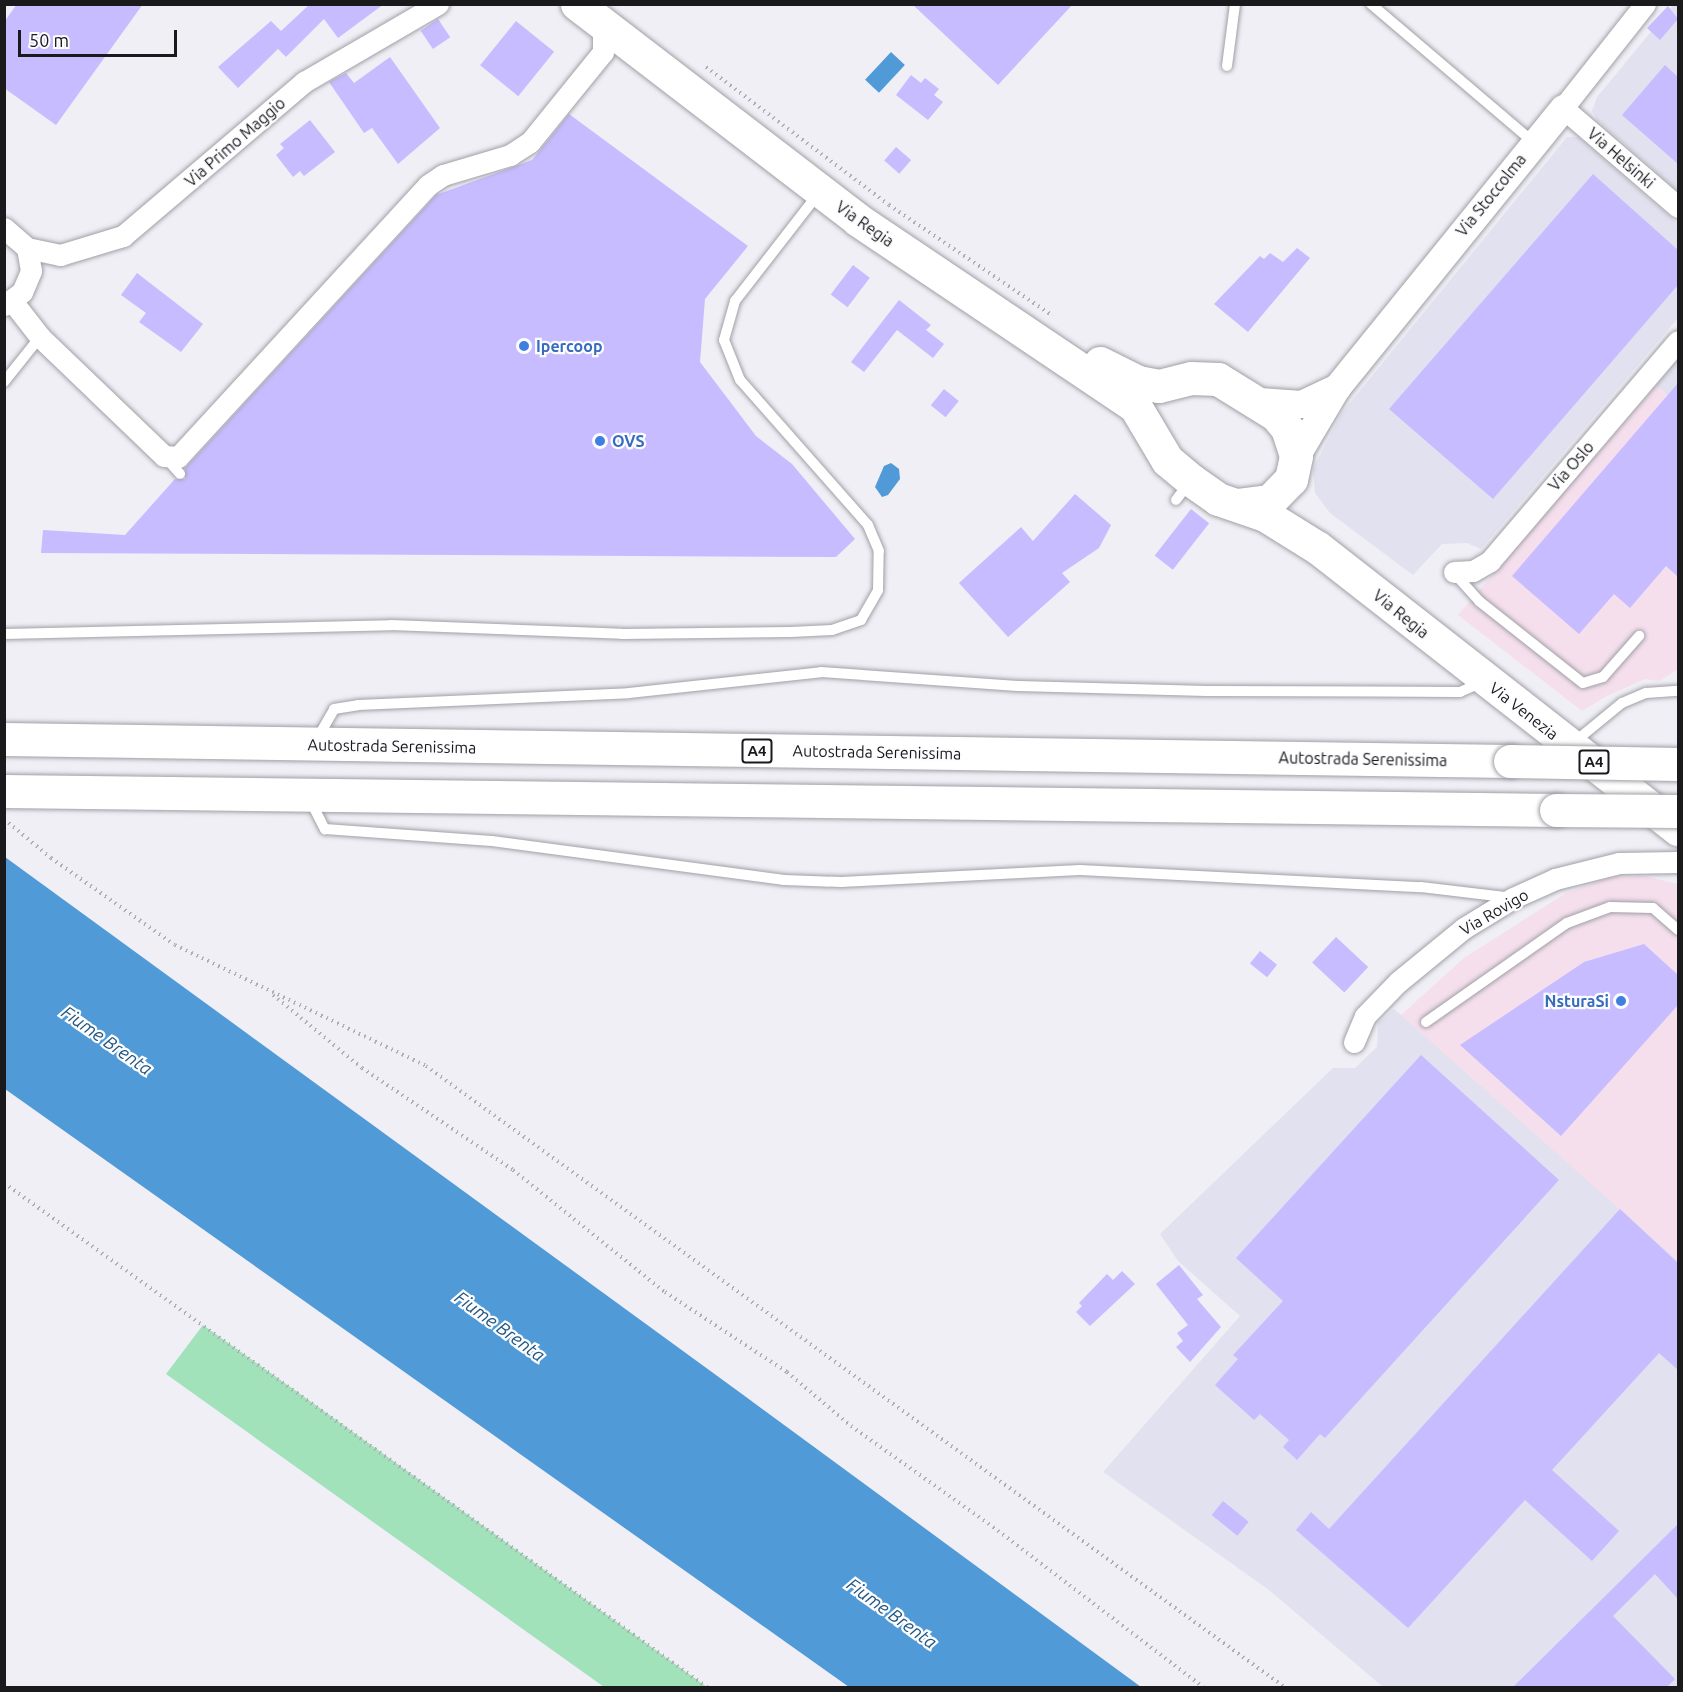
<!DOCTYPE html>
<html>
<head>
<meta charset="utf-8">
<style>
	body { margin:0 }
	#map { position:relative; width:1683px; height:1692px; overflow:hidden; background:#f0eff6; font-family:Ubuntu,sans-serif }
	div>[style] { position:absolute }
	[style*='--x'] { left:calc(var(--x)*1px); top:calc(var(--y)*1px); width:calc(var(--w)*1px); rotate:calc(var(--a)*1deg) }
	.commercial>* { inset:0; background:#f5dfed }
	.built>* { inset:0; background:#e2e1ef }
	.green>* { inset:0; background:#a2e2ba }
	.water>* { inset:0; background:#4f9ad7; transform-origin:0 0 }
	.building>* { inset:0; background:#c7bcff; transform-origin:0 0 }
	.path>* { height:4px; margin-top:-2px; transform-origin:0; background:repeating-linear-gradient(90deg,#aeadb3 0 1.5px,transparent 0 6px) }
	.roads { filter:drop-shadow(0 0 2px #a0a0a6) drop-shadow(0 0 2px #a0a0a6) }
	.service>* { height:10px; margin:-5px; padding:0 5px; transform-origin:5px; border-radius:5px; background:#fff }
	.minor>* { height:21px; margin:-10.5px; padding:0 10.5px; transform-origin:10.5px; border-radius:10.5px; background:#fff }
	.tertiary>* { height:27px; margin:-13.5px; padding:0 13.5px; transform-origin:13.5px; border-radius:13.5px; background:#fff }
	.primary>* { height:33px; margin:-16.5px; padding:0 16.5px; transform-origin:16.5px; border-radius:16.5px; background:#fff }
	.motorway>* { height:33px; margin:-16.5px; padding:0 16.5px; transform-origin:16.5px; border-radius:16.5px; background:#fff }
	.bridges { filter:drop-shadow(0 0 2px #a0a0a6) drop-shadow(0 0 2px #a0a0a6) }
	.motorway-bridge>* { height:33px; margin:-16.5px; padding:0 16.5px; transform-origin:16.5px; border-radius:16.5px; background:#fff }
	.dots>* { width:16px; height:16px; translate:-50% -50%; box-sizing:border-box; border:3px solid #fdfdff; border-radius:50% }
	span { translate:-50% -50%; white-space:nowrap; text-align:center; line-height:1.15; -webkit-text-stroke:4.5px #fdfdff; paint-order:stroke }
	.shield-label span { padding:2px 4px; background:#fdfdff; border:2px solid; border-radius:4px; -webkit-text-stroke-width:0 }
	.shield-label { font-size:15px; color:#1a1a1c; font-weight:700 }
	.street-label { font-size:16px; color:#1a1a1c }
	.shop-label { font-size:16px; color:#366cbe; font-weight:700 }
	.left { translate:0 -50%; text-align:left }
	.right { translate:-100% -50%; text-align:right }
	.water-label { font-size:18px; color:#20567f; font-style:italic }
	.frame { position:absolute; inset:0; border:6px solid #1a1a1c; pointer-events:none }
	.scale { position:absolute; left:18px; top:30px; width:159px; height:27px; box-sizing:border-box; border:3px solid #1a1a1c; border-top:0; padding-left:8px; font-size:18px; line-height:21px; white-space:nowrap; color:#1a1a1c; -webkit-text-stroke:4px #fdfdff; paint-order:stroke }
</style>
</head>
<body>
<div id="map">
	<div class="commercial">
		<i style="clip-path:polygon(1656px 385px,1678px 404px,1678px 669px,1660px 681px,1645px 679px,1607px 696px,1582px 711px,1458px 615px)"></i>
		<i style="clip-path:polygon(1644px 876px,1678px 884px,1678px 1262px,1400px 1016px,1464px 958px,1566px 893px,1611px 877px)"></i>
	</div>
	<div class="built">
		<i style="clip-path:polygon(1673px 5px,1678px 5px,1678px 191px,1597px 120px,1592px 111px,1597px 97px)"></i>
		<i style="clip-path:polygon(1567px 137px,1578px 137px,1678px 224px,1678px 318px,1481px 549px,1467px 543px,1442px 544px,1413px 575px,1330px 513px,1315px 493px,1313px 469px,1341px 414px)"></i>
		<i style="clip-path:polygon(1678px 360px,1678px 404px,1656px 385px)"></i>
		<i style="clip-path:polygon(1394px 1009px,1678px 1261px,1678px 1687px,1383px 1687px,1269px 1590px,1103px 1472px,1240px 1316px,1178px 1261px,1160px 1234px,1333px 1068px,1355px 1068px,1377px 1047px,1378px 1023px)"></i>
	</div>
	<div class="green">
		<i style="clip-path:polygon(203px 1325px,303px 1396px,707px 1687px,604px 1687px,166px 1374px)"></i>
	</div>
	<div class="water">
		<i style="left:891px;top:52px;width:19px;height:38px;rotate:43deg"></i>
		<i style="clip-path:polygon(891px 463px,899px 469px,900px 479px,888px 495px,882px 497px,875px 487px,884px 466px)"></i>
		<i style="clip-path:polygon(5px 857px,742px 1394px,1141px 1687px,849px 1687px,5px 1089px)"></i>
	</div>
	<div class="building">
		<i style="clip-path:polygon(17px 4px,143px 4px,56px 125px,4px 88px,4px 22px)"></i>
		<i style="clip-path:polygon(310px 4px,384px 4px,338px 38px,324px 19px,286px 57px,278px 49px,238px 88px,218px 67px,271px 21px,281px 31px)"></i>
		<i style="clip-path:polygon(912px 4px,1073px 4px,998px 85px)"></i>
		<i style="clip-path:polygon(1668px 6px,1678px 19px,1660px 40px,1647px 28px)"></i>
		<i style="left:438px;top:19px;width:22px;height:21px;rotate:56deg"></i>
		<i style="left:516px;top:21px;width:49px;height:57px;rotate:39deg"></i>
		<i style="clip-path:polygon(390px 57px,440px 128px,398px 164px,372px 128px,364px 133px,329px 82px,346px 73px,354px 83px)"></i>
		<i style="clip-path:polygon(1665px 65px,1678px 77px,1678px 164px,1622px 115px)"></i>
		<i style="clip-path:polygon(911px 75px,921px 83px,925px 78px,939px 89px,934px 95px,943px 102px,928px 120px,896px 95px)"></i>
		<i style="clip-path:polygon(569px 114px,748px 246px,705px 299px,700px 362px,756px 436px,792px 464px,855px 539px,836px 557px,41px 553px,43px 530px,125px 535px,175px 479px,185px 479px,185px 468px,436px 195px,532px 160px)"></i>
		<i style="clip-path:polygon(310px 120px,335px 152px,304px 176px,300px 171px,293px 177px,276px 155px,284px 148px,280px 144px)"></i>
		<i style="left:896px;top:147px;width:20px;height:18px;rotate:41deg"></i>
		<i style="clip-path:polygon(1593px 174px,1678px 250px,1678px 285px,1493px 499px,1389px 409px)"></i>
		<i style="clip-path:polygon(1297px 248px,1310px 258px,1248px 332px,1214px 304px,1260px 256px,1264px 259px,1270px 253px,1283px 262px)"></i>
		<i style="left:853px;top:265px;width:21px;height:37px;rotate:37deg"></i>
		<i style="clip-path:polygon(137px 273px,203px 324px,181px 352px,139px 322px,146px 313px,121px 295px)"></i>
		<i style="clip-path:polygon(899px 300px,931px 325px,926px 330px,944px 344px,933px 358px,897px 330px,864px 372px,851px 362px)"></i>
		<i style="clip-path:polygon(1678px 383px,1678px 577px,1666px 566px,1630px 608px,1614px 594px,1579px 634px,1512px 576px)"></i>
		<i style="left:944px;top:389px;width:19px;height:21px;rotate:39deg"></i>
		<i style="clip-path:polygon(1075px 494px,1111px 525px,1099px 548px,1062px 573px,1070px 582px,1008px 637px,959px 583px,1021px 527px,1033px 541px)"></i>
		<i style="left:1191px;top:509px;width:23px;height:59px;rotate:38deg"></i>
		<i style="left:1336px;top:937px;width:44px;height:35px;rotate:43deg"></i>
		<i style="clip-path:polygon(1644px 944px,1678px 975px,1678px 1005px,1561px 1136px,1460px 1045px,1584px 962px)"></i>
		<i style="left:1260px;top:951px;width:22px;height:16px;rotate:39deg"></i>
		<i style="clip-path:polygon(1421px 1055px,1559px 1180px,1325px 1438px,1320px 1434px,1297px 1460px,1283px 1447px,1289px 1440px,1260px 1414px,1254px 1420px,1215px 1385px,1238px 1359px,1233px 1355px,1283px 1301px,1236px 1258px)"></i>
		<i style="clip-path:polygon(1620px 1209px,1678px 1263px,1678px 1370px,1659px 1353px,1552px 1470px,1619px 1531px,1592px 1561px,1525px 1500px,1408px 1628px,1296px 1530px,1311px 1512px,1329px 1529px)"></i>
		<i style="clip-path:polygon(1179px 1265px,1203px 1295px,1197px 1299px,1221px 1327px,1190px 1362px,1176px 1347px,1183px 1341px,1177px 1333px,1188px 1325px,1156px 1284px)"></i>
		<i style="clip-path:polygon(1122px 1271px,1135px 1284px,1090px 1326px,1076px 1312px,1082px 1306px,1079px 1303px,1107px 1274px,1113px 1280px)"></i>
		<i style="left:1223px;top:1501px;width:33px;height:18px;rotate:39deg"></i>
		<i style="clip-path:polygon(1678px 1524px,1678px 1599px,1655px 1574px,1613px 1616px,1675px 1679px,1666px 1688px,1512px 1688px)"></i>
	</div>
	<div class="path">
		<i style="--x:706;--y:67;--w:229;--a:37"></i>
		<i style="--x:889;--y:205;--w:198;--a:34.1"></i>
		<i style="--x:4;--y:819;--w:61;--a:39.7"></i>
		<i style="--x:51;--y:858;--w:151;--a:35.1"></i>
		<i style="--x:175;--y:945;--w:279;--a:25.7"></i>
		<i style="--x:426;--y:1066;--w:1061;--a:35.88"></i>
		<i style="--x:273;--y:995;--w:115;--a:39.4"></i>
		<i style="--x:362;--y:1068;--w:182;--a:34"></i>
		<i style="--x:513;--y:1170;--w:195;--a:38.8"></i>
		<i style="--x:665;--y:1292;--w:146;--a:33.3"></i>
		<i style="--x:787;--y:1372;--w:84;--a:40.2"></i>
		<i style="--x:851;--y:1426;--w:174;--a:35.4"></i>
		<i style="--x:993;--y:1527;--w:265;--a:37.3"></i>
		<i style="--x:4;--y:1183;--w:866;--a:35.65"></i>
	</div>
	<div class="roads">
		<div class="service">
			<i style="--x:1371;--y:4;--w:213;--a:40.4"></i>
			<i style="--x:1227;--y:66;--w:63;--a:-82.6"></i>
			<i style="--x:4;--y:382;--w:58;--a:-51.3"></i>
			<i style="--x:164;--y:456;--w:24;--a:48"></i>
			<i style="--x:1176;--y:500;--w:21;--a:-53"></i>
			<i style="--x:1454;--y:573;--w:38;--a:48"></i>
			<i style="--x:1479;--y:601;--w:132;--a:38.3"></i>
			<i style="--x:1583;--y:683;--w:21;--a:-17"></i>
			<i style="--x:1603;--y:677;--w:55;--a:-48.7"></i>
			<i style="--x:4;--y:634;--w:387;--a:-1.3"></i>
			<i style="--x:391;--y:625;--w:231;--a:2.2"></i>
			<i style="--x:622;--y:634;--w:169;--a:-0.7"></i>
			<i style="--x:791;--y:632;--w:41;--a:-2.8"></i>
			<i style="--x:832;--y:630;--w:31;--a:-19"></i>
			<i style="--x:861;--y:620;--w:34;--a:-60"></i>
			<i style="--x:878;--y:590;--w:39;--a:-89"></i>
			<i style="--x:879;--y:551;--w:28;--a:-113"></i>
			<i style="--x:868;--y:525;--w:193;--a:-131.4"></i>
			<i style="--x:740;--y:380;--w:43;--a:-111.8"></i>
			<i style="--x:724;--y:340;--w:41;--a:-74.2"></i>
			<i style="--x:735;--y:301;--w:135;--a:-52.2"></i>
			<i style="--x:317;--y:739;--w:34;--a:-60"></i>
			<i style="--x:334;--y:709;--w:24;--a:-9"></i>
			<i style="--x:358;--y:705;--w:271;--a:-2.5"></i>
			<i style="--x:629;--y:693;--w:193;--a:-6.2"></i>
			<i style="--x:821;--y:672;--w:197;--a:4.1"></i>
			<i style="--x:1018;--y:686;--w:189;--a:1.5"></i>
			<i style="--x:1207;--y:691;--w:253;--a:0.2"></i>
			<i style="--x:1460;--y:692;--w:24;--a:-24"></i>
			<i style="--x:1572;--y:744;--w:65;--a:-39.4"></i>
			<i style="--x:1622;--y:703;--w:26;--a:-23"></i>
			<i style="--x:1646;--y:693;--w:32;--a:-4"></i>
			<i style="--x:310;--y:800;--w:33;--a:63"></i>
			<i style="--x:325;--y:829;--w:167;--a:4.1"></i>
			<i style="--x:492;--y:841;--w:295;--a:7.6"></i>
			<i style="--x:784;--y:880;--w:57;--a:2"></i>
			<i style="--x:841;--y:882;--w:239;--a:-2.9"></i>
			<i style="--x:1080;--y:870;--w:341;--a:2.9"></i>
			<i style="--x:1421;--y:887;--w:93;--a:6.8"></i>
			<i style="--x:1426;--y:1022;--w:172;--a:-35.1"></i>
			<i style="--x:1567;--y:923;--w:46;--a:-20.4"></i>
			<i style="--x:1610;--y:907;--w:43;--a:1.3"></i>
			<i style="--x:1653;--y:908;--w:33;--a:41"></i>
		</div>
		<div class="minor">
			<i style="--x:1645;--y:4;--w:132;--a:128.3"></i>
			<i style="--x:1563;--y:108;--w:152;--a:40.7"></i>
			<i style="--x:4;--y:228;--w:30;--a:41"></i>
			<i style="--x:27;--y:248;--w:23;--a:80"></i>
			<i style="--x:31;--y:271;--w:23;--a:113"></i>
			<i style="--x:22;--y:292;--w:22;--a:144"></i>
			<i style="--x:27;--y:248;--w:34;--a:12"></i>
			<i style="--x:60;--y:255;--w:66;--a:-16.8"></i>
			<i style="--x:123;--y:236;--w:238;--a:-40.4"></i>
			<i style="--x:304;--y:82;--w:155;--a:-30.2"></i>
			<i style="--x:12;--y:301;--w:46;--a:52.1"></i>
			<i style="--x:40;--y:337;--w:172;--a:43.8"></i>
			<i style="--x:164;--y:456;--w:14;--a:4"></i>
			<i style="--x:178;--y:457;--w:369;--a:-47.4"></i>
			<i style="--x:428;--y:185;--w:18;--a:-34"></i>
			<i style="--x:443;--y:175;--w:70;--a:-16.6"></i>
			<i style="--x:510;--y:155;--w:24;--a:-33"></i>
			<i style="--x:530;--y:142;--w:116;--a:-51"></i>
			<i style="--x:603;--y:52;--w:28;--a:-90"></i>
			<i style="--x:1454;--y:572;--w:19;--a:-3"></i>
			<i style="--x:1473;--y:571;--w:20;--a:-30"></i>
			<i style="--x:1490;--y:561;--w:289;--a:-49.5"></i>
			<i style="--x:1354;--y:1042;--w:28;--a:-67"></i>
			<i style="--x:1365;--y:1016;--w:47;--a:-45.9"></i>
			<i style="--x:1398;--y:982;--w:85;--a:-39.3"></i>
			<i style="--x:1464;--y:928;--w:57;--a:-31.5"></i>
			<i style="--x:1513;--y:898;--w:46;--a:-24.3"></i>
			<i style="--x:1555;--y:879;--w:66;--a:-14"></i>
			<i style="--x:1619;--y:863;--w:59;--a:-1"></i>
		</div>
		<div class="tertiary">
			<i style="--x:1259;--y:401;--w:42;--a:4.1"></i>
			<i style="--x:1301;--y:404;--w:40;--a:-25"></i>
			<i style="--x:1296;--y:456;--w:80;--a:-59.3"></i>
			<i style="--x:1337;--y:387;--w:359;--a:-51"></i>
		</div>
		<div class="primary">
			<i style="--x:577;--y:4;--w:354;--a:37.5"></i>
			<i style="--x:858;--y:220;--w:334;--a:33.9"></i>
			<i style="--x:1135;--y:406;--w:63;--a:59.3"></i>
			<i style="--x:1167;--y:460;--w:31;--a:40"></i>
			<i style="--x:1191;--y:480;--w:33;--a:35"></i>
			<i style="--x:1218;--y:499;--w:50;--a:18.8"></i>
			<i style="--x:1265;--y:515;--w:62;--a:31.9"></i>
			<i style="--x:1318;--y:548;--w:457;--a:38"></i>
			<i style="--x:1100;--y:363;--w:42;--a:26.6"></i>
			<i style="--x:1138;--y:382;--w:21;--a:11"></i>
			<i style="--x:1159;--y:386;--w:33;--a:-14"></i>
			<i style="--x:1191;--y:378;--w:27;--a:2"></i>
			<i style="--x:1218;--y:379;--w:68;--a:31.8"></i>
			<i style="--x:1276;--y:415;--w:17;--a:50"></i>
			<i style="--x:1287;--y:428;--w:29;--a:72"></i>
			<i style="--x:1296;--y:456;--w:24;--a:102"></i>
			<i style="--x:1291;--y:479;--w:30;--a:134"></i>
			<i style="--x:1270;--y:501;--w:32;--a:173"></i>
		</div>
		<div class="motorway">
			<i style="--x:4;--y:739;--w:1506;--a:0.84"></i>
			<i style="--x:4;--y:791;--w:1552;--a:0.7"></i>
		</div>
	</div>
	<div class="bridges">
		<div class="motorway-bridge">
			<i style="--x:1510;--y:761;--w:168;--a:1"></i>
			<i style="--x:1556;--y:810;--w:122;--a:0.5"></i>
		</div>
	</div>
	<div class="dots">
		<i style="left:524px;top:346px;background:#3f7fe0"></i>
		<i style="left:600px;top:441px;background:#3f7fe0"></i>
		<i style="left:1621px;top:1001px;background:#3f7fe0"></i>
	</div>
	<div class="shield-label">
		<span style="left:757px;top:751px">A4</span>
		<span style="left:1594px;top:762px">A4</span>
	</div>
	<div class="street-label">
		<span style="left:235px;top:142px;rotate:-41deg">Via Primo Maggio</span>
		<span style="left:1621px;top:158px;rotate:41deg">Via Helsinki</span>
		<span style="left:1491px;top:195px;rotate:-51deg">Via Stoccolma</span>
		<span style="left:865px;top:224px;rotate:35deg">Via Regia</span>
		<span style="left:1571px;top:466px;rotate:-49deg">Via Oslo</span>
		<span style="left:1401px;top:614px;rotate:39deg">Via Regia</span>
		<span style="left:1524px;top:711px;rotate:38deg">Via Venezia</span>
		<span style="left:392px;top:746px;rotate:1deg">Autostrada Serenissima</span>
		<span style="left:877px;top:752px;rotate:1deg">Autostrada Serenissima</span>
		<span style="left:1363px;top:759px;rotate:1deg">Autostrada Serenissima</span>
		<span style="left:1494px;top:912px;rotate:-30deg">Via Rovigo</span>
	</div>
	<div class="shop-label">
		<span class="left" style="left:536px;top:346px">Ipercoop</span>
		<span class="left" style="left:612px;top:441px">OVS</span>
		<span class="right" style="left:1609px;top:1001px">NsturaSi</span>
	</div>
	<div class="water-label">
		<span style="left:107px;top:1040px;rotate:35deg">Fiume Brenta</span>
		<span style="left:500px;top:1326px;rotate:36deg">Fiume Brenta</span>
		<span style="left:892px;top:1613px;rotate:36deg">Fiume Brenta</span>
	</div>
	<div class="frame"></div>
	<div class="scale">50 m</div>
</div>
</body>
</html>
